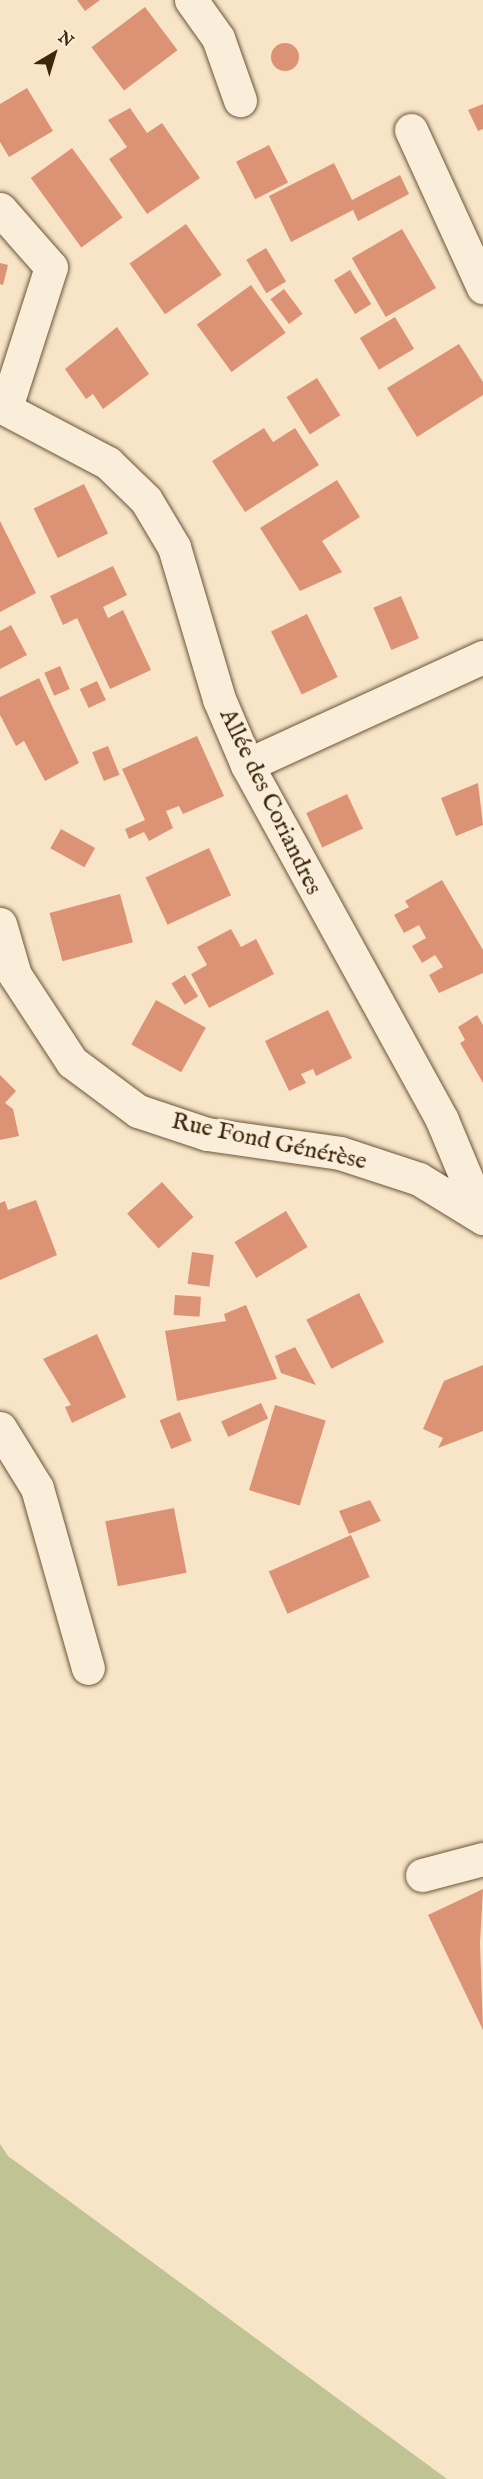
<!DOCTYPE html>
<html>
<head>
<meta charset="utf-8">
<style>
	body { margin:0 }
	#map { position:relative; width:483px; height:2479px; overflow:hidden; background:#f8e5c7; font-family:"IM FELL English",serif }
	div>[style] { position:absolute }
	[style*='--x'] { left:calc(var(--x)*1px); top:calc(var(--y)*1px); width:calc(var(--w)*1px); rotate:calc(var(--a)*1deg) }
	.green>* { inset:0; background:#c0c393 }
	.building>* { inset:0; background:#dc9375; transform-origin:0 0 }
	.round { border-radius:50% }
	.roads { filter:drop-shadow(0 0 2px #6c5639) drop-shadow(0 0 2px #6c5639) }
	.street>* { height:33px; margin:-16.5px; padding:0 16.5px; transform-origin:16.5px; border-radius:16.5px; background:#faeedb }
	.secondary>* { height:33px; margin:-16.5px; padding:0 16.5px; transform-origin:16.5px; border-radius:16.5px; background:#faeedb }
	span { translate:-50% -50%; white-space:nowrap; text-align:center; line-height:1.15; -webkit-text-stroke:6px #faeedb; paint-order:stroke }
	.street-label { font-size:24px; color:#3d270a }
	.north { position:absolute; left:24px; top:24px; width:60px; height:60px; -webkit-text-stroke:4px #faeedb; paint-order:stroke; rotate:38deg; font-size:16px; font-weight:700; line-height:24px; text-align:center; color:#3d270a }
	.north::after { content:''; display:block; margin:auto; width:21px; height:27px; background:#3d270a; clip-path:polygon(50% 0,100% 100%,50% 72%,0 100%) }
</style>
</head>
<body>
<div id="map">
	<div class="green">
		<i style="clip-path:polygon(0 2144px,8px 2156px,447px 2479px,0 2479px)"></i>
	</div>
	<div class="building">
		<i style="clip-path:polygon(77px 0,100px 0,85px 11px)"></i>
		<i style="left:145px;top:7px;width:54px;height:67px;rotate:53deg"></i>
		<i class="round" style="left:271px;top:43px;width:28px;height:28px"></i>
		<i style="clip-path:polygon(27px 88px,53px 131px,9px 157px,0 142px,0 104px)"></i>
		<i style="clip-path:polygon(483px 104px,483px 129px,478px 131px,468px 110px)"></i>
		<i style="clip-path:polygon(130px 108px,147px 133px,162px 123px,200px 178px,147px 214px,109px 159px,127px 147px,108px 120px)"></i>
		<i style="left:269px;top:145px;width:42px;height:37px;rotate:63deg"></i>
		<i style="left:72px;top:148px;width:86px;height:51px;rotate:54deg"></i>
		<i style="clip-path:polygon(334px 163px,352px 200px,400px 175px,409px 194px,358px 221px,353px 210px,291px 242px,269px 196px)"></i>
		<i style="left:186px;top:224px;width:62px;height:69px;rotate:55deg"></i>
		<i style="left:402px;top:229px;width:68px;height:58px;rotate:60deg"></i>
		<i style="left:266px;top:248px;width:39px;height:23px;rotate:59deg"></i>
		<i style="clip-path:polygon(0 263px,8px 265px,3px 285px,0 284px)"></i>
		<i style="left:350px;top:270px;width:40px;height:19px;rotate:58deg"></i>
		<i style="left:251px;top:285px;width:59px;height:67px;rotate:54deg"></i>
		<i style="left:284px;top:289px;width:31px;height:17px;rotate:53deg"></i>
		<i style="left:395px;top:317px;width:37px;height:41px;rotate:59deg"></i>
		<i style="clip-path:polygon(117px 327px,149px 374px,103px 409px,93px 394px,86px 399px,65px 369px)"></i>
		<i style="clip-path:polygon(459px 344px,483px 382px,483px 395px,417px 437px,387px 388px)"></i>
		<i style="left:317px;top:378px;width:44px;height:36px;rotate:58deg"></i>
		<i style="clip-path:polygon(264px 428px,273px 442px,295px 428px,319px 465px,245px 512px,212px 461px)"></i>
		<i style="clip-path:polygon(337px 480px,360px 517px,322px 541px,342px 572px,300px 591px,260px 528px)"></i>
		<i style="left:84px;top:484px;width:55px;height:56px;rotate:64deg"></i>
		<i style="clip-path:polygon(0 521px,36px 593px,0 612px)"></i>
		<i style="clip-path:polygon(113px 566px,127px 595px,103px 607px,108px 618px,123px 610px,151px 670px,110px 689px,77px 618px,63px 625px,50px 596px)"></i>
		<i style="left:401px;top:596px;width:46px;height:30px;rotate:67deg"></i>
		<i style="left:307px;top:614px;width:70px;height:40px;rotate:64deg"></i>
		<i style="clip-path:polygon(11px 625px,27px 655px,0 669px,0 631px)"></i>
		<i style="left:60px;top:666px;width:25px;height:17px;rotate:67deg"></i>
		<i style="clip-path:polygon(39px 678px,79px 763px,45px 781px,24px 741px,16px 746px,0 715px,0 697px)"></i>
		<i style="left:97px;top:681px;width:21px;height:19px;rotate:65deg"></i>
		<i style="clip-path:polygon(197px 736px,224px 796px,183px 814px,179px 806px,166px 811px,173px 828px,149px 841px,144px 832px,129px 839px,125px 829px,145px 820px,122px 769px)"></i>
		<i style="left:108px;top:746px;width:31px;height:17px;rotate:68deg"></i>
		<i style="clip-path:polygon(478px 783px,483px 825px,456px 836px,441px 798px)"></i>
		<i style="left:347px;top:794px;width:38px;height:45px;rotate:65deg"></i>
		<i style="left:61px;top:829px;width:39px;height:22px;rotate:29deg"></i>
		<i style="left:209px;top:848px;width:52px;height:70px;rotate:65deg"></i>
		<i style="clip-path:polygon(442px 880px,483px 950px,483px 973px,439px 993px,429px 975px,443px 967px,435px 955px,422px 963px,412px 946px,426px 938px,419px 925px,404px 933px,394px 915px,409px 907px,405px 901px)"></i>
		<i style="left:120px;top:894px;width:50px;height:73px;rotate:75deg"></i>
		<i style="clip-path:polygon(231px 929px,241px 947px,256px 939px,274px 974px,209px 1008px,191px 974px,207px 965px,197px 947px)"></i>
		<i style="left:185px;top:975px;width:25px;height:16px;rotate:58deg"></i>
		<i style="left:156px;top:1000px;width:57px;height:51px;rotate:29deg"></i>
		<i style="clip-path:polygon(328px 1010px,352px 1058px,316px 1076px,313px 1069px,301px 1074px,306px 1083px,289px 1091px,265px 1041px)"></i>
		<i style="clip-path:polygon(477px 1015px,483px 1025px,483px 1083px,460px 1043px,465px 1040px,458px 1027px)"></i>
		<i style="clip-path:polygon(0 1075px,16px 1091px,5px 1103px,13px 1109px,19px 1136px,0 1140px)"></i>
		<i style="left:162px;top:1182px;width:47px;height:47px;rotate:48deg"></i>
		<i style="clip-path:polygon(36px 1200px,57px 1255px,0 1280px,0 1203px,5px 1201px,8px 1210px)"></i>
		<i style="left:286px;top:1211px;width:42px;height:60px;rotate:59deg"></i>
		<i style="left:192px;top:1252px;width:22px;height:32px;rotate:8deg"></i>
		<i style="left:359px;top:1293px;width:55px;height:59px;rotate:63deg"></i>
		<i style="left:175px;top:1295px;width:26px;height:20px;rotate:4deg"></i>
		<i style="clip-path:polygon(246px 1305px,277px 1379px,177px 1401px,165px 1331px,226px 1321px,224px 1314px)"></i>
		<i style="clip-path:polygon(97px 1334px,126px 1397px,72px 1423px,65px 1407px,71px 1405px,43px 1359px)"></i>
		<i style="clip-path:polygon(295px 1347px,316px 1385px,281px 1373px,275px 1356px)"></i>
		<i style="clip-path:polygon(483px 1365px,483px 1431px,438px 1448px,443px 1438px,423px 1429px,444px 1381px)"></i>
		<i style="left:261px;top:1403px;width:17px;height:44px;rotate:65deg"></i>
		<i style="left:275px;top:1405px;width:53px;height:89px;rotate:17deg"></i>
		<i style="left:180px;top:1412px;width:31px;height:22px;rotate:68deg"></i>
		<i style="clip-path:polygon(370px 1500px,381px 1521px,349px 1534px,339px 1511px)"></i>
		<i style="left:174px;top:1508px;width:66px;height:70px;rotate:79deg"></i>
		<i style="left:351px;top:1535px;width:46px;height:90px;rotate:66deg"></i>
		<i style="clip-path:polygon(483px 1889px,480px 1943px,483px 2030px,428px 1915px)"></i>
	</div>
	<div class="roads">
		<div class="street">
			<i style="--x:191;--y:0;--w:47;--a:54.6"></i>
			<i style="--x:218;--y:38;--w:66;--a:70.5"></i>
			<i style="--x:411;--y:130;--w:173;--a:65.4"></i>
			<i style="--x:0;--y:209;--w:77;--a:48.7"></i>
			<i style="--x:51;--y:267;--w:147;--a:107.8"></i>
			<i style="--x:0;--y:406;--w:122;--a:27.8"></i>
			<i style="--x:108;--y:463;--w:53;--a:44.2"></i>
			<i style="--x:146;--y:500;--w:55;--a:59.2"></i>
			<i style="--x:174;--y:547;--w:159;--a:73.5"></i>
			<i style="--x:219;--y:699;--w:72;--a:67"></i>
			<i style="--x:247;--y:765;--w:405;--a:61.2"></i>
			<i style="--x:442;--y:1120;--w:106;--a:67.3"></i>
			<i style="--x:247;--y:765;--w:260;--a:-24.6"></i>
			<i style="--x:0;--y:1428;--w:70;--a:58.3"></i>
			<i style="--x:37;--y:1488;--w:187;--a:74.2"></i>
			<i style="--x:422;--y:1875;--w:63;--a:-14.7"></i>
		</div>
		<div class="secondary">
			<i style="--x:0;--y:924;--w:53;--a:73.6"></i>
			<i style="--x:15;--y:975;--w:104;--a:56.8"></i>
			<i style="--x:72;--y:1062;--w:82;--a:36.6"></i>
			<i style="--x:138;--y:1111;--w:73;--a:18.4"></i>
			<i style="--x:207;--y:1134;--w:134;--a:8.1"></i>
			<i style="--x:340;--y:1153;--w:83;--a:18.2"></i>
			<i style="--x:419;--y:1179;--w:75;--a:31.4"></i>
		</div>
	</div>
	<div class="street-label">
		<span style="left:270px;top:802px;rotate:64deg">Allée des Coriandres</span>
		<span style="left:269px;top:1142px;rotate:12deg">Rue Fond Générèse</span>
	</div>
	<div class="north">N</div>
</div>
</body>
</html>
